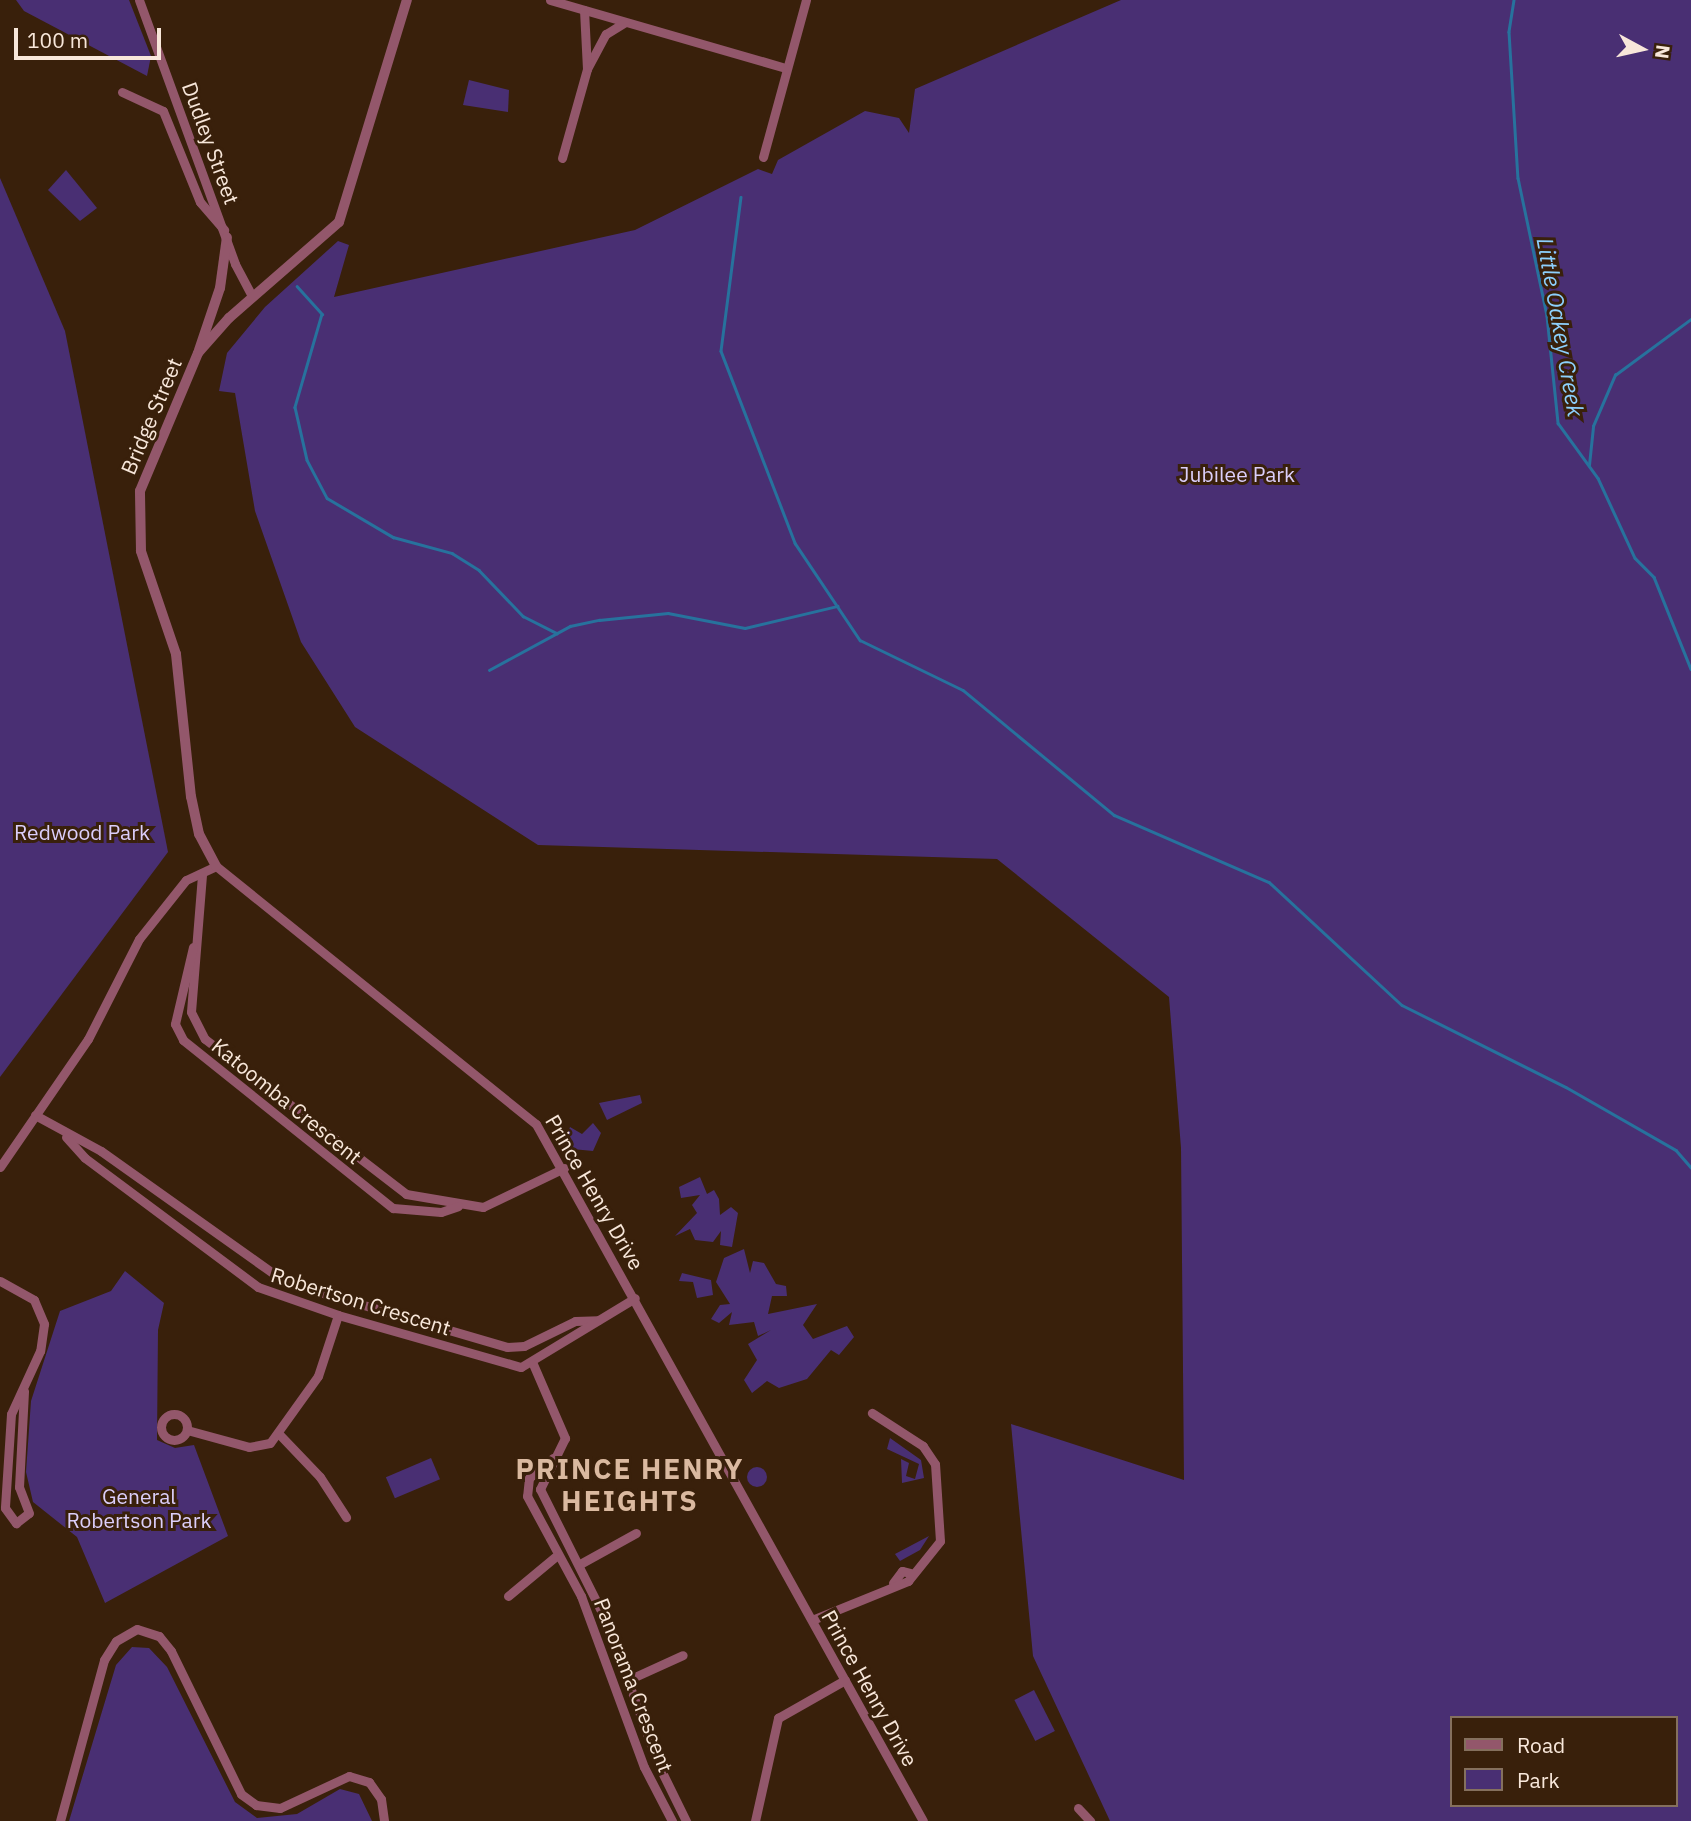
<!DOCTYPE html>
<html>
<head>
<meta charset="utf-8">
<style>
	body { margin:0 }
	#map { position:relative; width:1691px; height:1821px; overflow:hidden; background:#39200b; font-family:"IBM Plex Sans",sans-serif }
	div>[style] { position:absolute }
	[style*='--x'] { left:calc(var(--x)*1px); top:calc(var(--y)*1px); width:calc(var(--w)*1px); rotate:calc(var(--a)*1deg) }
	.green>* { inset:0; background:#492f73; transform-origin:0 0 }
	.round { border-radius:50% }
	.stream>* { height:2.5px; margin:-1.25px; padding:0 1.25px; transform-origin:1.25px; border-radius:1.25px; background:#27729d }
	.minor>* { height:9px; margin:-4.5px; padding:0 4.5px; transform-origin:4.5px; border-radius:4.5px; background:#93576b }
	.minor>.ring { margin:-4.5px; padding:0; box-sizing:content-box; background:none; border:9px solid #93576b; border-radius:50% }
	.tertiary>* { height:10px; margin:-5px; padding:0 5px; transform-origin:5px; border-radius:5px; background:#93576b }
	span { translate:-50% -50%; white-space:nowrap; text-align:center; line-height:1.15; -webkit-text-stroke:6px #39200b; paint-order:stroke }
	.street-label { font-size:21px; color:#f8e7da }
	.park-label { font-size:21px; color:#dbcefa }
	.water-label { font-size:23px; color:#8dd0fd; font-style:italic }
	.district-label { font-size:28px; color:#dab9a0; font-weight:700; letter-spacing:2px }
	.legend { position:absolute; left:1450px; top:1716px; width:228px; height:91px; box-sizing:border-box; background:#39200b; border:2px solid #85705e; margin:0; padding:9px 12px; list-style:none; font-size:21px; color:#f8e7da }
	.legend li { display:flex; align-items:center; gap:14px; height:35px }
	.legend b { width:35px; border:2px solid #85705e }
	.north { position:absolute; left:1607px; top:14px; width:70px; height:70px; -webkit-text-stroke:5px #39200b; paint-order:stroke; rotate:98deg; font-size:19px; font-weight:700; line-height:28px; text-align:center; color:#f8e7da }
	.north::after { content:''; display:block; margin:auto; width:24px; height:32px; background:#f8e7da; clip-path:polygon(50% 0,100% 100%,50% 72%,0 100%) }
	.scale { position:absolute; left:14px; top:28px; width:147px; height:32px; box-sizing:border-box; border:4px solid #f8e7da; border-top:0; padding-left:9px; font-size:21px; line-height:24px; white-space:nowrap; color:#f8e7da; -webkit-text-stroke:5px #39200b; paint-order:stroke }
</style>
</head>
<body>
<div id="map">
	<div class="green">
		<i style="clip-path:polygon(16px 0,129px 0,151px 56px,147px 76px,24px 11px)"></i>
		<i style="clip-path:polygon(evenodd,1121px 0,1691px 0,1691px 1821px,1110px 1821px,1033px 1656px,1011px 1424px,1184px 1480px,1181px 1148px,1169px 997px,997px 859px,538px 845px,355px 727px,301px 642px,255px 511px,235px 393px,219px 391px,227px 353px,265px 307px,338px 241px,349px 245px,334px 297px,635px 230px,758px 169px,772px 174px,778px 160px,865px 111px,899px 118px,909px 133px,915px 89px,1121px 0,1451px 1718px,1675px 1718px,1675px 1805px,1451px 1805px,1451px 1718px)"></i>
		<i style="clip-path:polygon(469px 80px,509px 90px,508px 112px,463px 105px)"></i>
		<i style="clip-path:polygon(66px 170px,97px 208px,80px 221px,48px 190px)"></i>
		<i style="clip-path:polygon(0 178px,65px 331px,168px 852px,0 1077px)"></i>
		<i style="clip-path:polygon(640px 1095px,642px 1103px,607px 1120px,599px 1103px)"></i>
		<i style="clip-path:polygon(593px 1123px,601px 1133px,593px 1151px,562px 1148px,570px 1127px,582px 1134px)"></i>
		<i style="clip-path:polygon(700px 1177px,707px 1194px,714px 1190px,719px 1199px,720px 1215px,731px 1207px,738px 1213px,732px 1247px,720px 1245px,721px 1231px,713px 1242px,695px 1240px,690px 1229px,675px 1236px,697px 1213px,692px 1205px,700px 1195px,681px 1198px,679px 1187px)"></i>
		<i style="clip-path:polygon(744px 1249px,750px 1273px,753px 1261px,764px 1263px,776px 1284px,786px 1286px,787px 1296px,772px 1296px,768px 1314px,817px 1304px,803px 1325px,813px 1339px,847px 1326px,854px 1337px,839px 1355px,831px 1350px,807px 1379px,779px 1388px,767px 1381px,752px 1393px,744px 1380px,757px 1360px,748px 1344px,771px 1330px,758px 1336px,754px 1322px,729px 1325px,732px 1312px,719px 1323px,711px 1319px,720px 1305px,730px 1304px,716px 1282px,724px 1258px)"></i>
		<i style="clip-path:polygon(125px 1271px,164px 1303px,158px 1330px,157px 1440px,175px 1448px,194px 1445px,228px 1536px,105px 1603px,77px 1537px,33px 1502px,26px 1472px,31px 1401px,60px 1311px,111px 1291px)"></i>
		<i style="clip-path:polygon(682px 1273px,711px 1280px,713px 1295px,697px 1298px,693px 1282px,679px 1281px)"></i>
		<i style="clip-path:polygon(890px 1438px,921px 1460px,924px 1478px,902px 1483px,901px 1459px,909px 1463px,906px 1476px,915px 1479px,919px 1464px,887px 1449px)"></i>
		<i style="left:431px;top:1458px;width:23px;height:49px;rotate:67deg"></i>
		<i class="round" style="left:747px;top:1467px;width:20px;height:20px"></i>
		<i style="clip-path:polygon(929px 1536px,920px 1550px,900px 1561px,895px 1554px)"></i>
		<i style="clip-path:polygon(132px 1647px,149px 1648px,167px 1667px,235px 1802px,257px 1818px,297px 1814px,340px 1789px,359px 1794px,372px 1821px,69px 1821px,116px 1665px)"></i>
		<i style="left:1034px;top:1690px;width:46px;height:22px;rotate:63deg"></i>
	</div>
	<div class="stream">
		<i style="--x:1514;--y:0;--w:32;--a:99"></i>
		<i style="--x:1509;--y:32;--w:146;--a:86.5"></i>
		<i style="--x:1518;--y:178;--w:141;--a:78.1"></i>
		<i style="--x:1547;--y:316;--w:108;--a:84.1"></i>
		<i style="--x:1558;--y:423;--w:68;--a:54"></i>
		<i style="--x:1598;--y:478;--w:88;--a:65.2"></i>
		<i style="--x:1635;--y:558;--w:27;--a:45"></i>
		<i style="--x:1654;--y:577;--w:99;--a:68.1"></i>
		<i style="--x:741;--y:197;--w:155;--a:97.4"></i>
		<i style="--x:721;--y:351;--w:206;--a:68.9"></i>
		<i style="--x:795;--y:543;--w:117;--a:56.2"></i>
		<i style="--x:860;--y:640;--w:114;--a:25.9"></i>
		<i style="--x:963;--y:690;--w:196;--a:39.6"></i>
		<i style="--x:1114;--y:815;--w:169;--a:23.4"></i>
		<i style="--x:1269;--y:882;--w:181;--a:42.8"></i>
		<i style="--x:1402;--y:1005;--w:183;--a:26.6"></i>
		<i style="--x:1566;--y:1087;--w:127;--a:29.8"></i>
		<i style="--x:1676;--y:1150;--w:23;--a:49"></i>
		<i style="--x:297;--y:286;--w:38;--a:48"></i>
		<i style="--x:322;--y:314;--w:97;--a:106.2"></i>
		<i style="--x:295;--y:407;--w:54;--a:77.2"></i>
		<i style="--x:307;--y:460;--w:43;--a:62.2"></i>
		<i style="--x:327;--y:498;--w:77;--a:30.6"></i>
		<i style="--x:393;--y:537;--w:61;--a:15.2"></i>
		<i style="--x:452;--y:553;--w:32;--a:32"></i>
		<i style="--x:479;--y:570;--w:64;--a:46.3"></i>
		<i style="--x:523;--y:616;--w:38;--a:27"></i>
		<i style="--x:1589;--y:465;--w:39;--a:-84"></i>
		<i style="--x:1593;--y:426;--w:56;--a:-66.7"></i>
		<i style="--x:1615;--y:375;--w:94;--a:-36.4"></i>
		<i style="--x:489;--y:670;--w:92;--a:-28.5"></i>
		<i style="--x:570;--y:626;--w:30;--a:-12"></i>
		<i style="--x:599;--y:620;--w:69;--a:-5.8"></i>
		<i style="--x:668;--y:613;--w:78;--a:11"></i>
		<i style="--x:745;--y:628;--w:95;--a:-13.4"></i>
	</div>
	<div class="minor">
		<i style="--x:139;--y:0;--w:281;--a:70"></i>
		<i style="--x:235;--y:264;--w:36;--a:62"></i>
		<i style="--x:550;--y:0;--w:246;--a:16.1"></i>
		<i style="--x:587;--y:69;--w:40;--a:-62"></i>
		<i style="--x:606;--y:34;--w:22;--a:-32"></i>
		<i style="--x:122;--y:92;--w:45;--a:24.9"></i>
		<i style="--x:163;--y:111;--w:98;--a:67.9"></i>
		<i style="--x:200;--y:202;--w:37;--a:49"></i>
		<i style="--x:763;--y:157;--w:163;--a:-74.7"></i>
		<i style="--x:562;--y:158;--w:92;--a:-74.3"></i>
		<i style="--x:587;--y:69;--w:59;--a:-92.9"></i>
		<i style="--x:202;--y:875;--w:137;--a:94.6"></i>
		<i style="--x:191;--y:1012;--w:30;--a:63"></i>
		<i style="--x:205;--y:1039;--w:254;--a:37.6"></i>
		<i style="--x:406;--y:1194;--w:78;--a:9.6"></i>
		<i style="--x:483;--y:1207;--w:90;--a:-25.7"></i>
		<i style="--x:193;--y:947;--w:79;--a:103.2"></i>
		<i style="--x:175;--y:1024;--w:18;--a:63"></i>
		<i style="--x:183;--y:1040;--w:269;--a:38.7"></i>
		<i style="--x:393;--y:1208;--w:48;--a:4.8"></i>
		<i style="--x:441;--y:1212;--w:18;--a:-19"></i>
		<i style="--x:35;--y:1115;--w:75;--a:28.6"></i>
		<i style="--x:101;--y:1151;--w:226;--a:35.4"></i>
		<i style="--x:285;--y:1282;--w:231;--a:16.3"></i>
		<i style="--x:507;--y:1347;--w:17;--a:-3"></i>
		<i style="--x:524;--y:1346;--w:57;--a:-26.1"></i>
		<i style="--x:575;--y:1321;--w:23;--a:-2"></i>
		<i style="--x:66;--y:1137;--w:28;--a:48"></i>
		<i style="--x:85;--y:1158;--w:216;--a:36.7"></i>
		<i style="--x:258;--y:1287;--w:85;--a:19.3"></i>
		<i style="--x:338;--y:1315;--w:190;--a:15.9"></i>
		<i style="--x:521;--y:1367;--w:133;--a:-31.2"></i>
		<i style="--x:0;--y:1167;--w:155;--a:-55.5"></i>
		<i style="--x:88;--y:1039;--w:112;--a:-63"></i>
		<i style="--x:139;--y:939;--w:75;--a:-51.5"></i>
		<i style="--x:186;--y:880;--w:33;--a:-25"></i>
		<i style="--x:216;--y:866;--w:411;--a:38.9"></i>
		<i style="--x:536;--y:1124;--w:797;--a:60.96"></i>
		<i style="--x:0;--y:1281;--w:39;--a:29"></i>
		<i style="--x:34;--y:1300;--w:26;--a:67"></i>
		<i style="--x:44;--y:1324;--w:27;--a:98"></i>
		<i style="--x:40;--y:1351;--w:69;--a:114.7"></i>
		<i style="--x:11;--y:1414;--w:94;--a:93.7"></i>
		<i style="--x:5;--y:1508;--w:19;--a:54"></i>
		<i style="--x:16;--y:1523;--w:16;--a:-38"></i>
		<i style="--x:29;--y:1513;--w:28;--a:-111"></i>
		<i style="--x:19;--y:1487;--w:96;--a:-87"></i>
		<i style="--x:533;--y:1364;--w:81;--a:66.6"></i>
		<i style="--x:565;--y:1438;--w:57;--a:116.1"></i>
		<i style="--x:540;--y:1489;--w:148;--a:63.4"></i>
		<i style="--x:606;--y:1621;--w:152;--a:70"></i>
		<i style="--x:658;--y:1764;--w:64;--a:63.8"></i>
		<i class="ring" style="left:161px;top:1414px;width:17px;height:17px"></i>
		<i style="--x:187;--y:1430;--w:64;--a:15.3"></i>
		<i style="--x:249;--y:1447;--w:21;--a:-11"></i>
		<i style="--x:270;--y:1443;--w:82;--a:-54.4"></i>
		<i style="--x:318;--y:1376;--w:64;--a:-71.8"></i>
		<i style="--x:279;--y:1434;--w:59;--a:46.4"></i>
		<i style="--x:320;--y:1477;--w:48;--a:57"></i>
		<i style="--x:553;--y:1458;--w:31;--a:140"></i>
		<i style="--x:529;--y:1478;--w:18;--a:96"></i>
		<i style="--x:527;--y:1496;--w:114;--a:61.6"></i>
		<i style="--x:581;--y:1596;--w:182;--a:69.8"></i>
		<i style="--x:644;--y:1767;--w:61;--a:62.6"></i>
		<i style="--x:580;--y:1564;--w:64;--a:-29"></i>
		<i style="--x:893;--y:1583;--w:15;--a:-53"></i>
		<i style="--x:902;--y:1571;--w:9;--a:13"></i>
		<i style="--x:508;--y:1596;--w:61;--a:-39.7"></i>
		<i style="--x:812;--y:1620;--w:104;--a:-22.1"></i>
		<i style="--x:908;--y:1581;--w:51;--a:-51.3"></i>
		<i style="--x:940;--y:1541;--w:77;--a:-93.7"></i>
		<i style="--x:935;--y:1464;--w:22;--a:-124"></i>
		<i style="--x:923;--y:1446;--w:61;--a:-147.1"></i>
		<i style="--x:628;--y:1680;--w:60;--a:-24.4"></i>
		<i style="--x:1078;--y:1808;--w:18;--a:47"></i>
		<i style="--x:60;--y:1821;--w:167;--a:-74.7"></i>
		<i style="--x:104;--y:1660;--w:22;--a:-58"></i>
		<i style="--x:116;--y:1641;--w:24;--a:-30"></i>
		<i style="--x:137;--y:1629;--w:23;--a:18"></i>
		<i style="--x:159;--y:1636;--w:19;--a:51"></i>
		<i style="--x:171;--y:1651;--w:159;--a:63.9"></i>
		<i style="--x:241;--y:1794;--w:19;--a:36"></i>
		<i style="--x:256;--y:1805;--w:24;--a:7"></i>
		<i style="--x:280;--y:1808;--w:76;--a:-24.9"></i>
		<i style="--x:349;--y:1776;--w:21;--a:17"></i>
		<i style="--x:369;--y:1782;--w:21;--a:55"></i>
		<i style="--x:381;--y:1799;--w:22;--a:82"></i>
		<i style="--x:755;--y:1821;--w:106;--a:-77.4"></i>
		<i style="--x:778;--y:1718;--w:77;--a:-29.6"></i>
	</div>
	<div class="tertiary">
		<i style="--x:199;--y:350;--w:65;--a:-71.3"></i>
		<i style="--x:220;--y:288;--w:51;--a:-82.2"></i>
		<i style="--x:216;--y:866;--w:36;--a:-118"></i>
		<i style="--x:199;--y:834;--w:38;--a:-102"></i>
		<i style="--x:191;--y:797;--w:144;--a:-96"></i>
		<i style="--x:176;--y:654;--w:109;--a:-108.8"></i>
		<i style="--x:141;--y:551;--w:60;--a:-91"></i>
		<i style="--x:140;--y:491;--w:150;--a:-67.2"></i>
		<i style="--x:198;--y:353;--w:47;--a:-48.5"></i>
		<i style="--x:229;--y:318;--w:146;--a:-41.1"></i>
		<i style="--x:339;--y:222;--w:232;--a:-73"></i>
	</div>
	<div class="street-label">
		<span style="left:211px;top:143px;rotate:70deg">Dudley Street</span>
		<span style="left:151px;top:416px;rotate:-67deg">Bridge Street</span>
		<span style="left:287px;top:1101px;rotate:39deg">Katoomba Crescent</span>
		<span style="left:595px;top:1192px;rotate:60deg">Prince Henry Drive</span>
		<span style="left:361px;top:1301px;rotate:17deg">Robertson Crescent</span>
		<span style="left:634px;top:1685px;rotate:69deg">Panorama Crescent</span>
		<span style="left:870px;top:1688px;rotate:61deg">Prince Henry Drive</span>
	</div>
	<div class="park-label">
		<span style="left:1237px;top:474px">Jubilee Park</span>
		<span style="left:82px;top:832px">Redwood Park</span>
		<span style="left:139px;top:1508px">General<br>Robertson Park</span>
	</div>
	<div class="water-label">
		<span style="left:1561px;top:327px;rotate:80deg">Little Oakey Creek</span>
	</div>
	<div class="district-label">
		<span style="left:630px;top:1485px">PRINCE HENRY<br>HEIGHTS</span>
	</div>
	<ul class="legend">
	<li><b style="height:9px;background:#93576b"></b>Road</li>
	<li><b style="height:19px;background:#492f73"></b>Park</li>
	</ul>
	<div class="north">N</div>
	<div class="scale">100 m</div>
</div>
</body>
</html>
